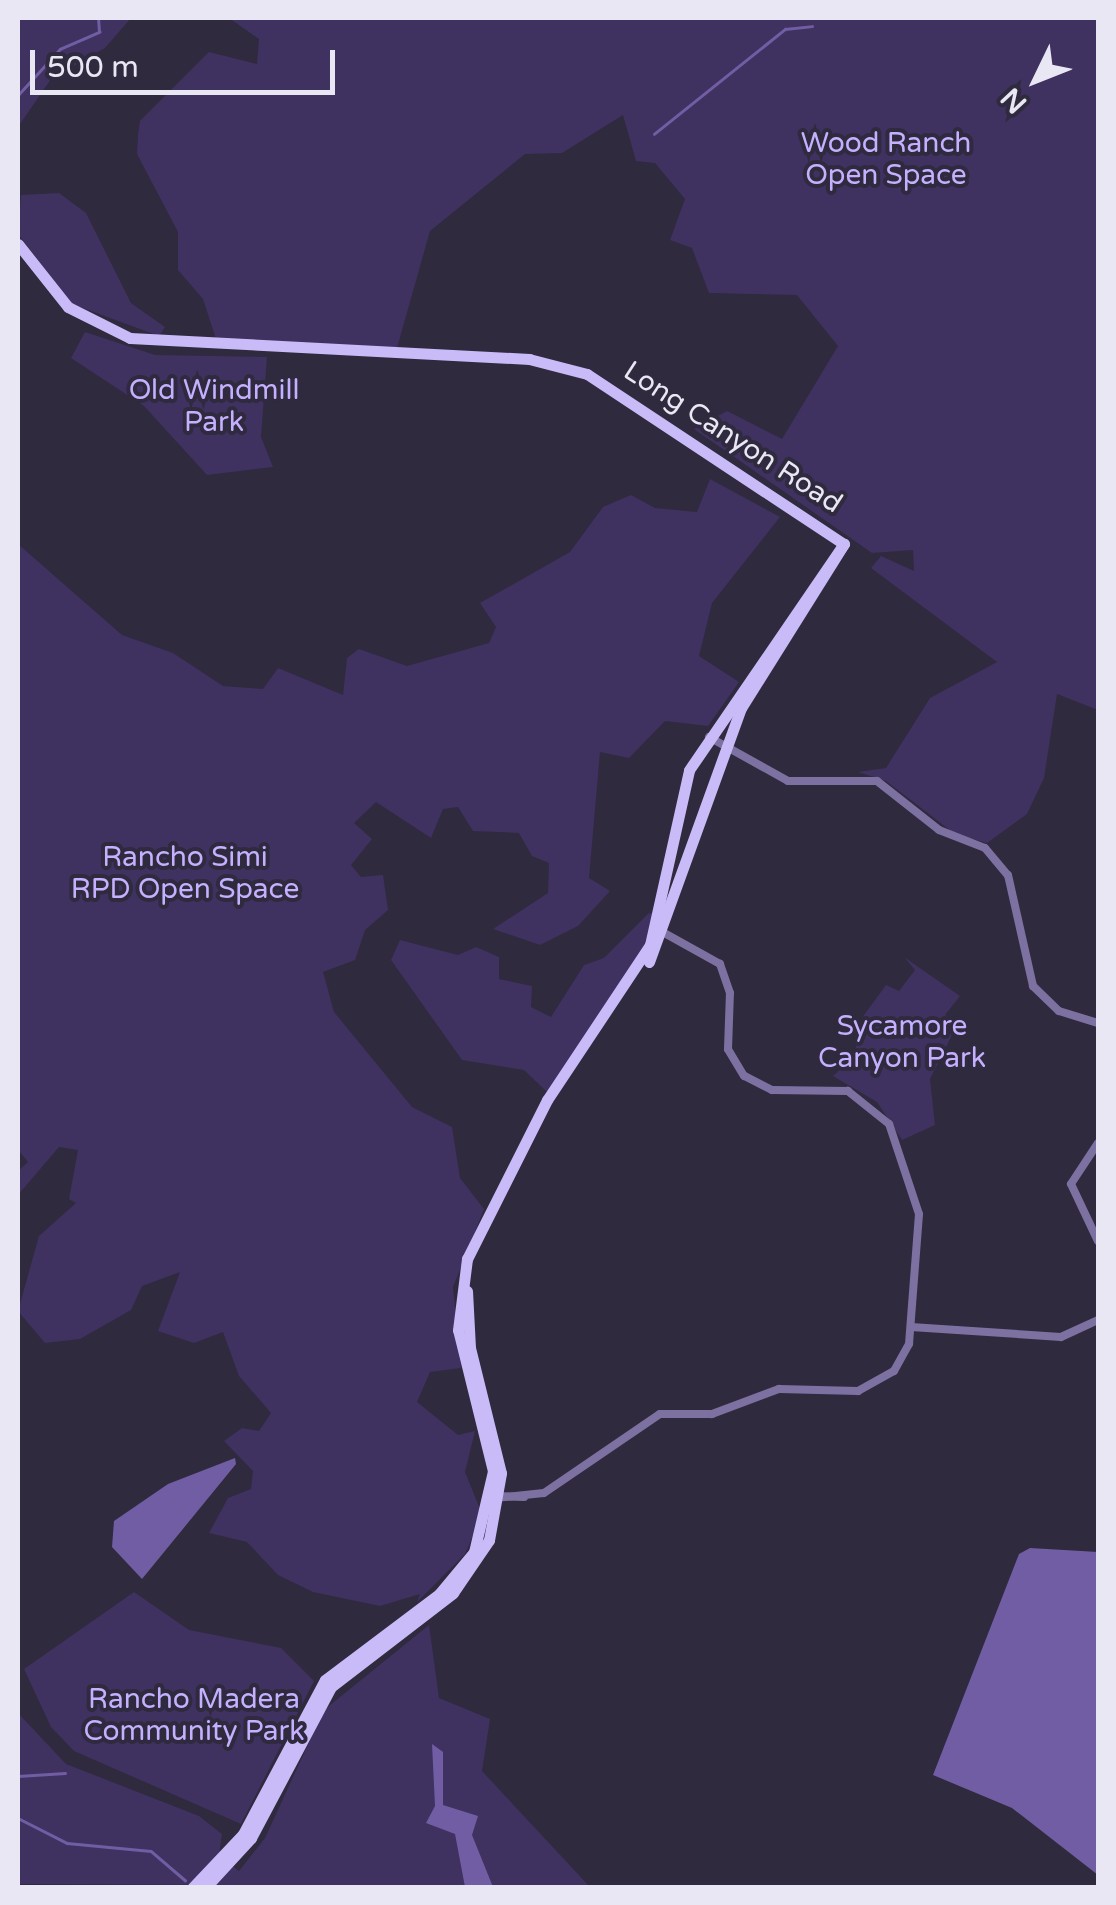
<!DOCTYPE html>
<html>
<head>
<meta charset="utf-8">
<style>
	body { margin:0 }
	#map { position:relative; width:1116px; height:1905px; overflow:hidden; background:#2f2a3e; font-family:"Varela Round",sans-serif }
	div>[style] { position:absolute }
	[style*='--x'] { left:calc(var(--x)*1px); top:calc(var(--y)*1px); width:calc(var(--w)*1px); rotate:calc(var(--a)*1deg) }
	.green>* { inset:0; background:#3f3160 }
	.water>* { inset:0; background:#715da3 }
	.stream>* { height:2.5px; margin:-1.25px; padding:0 1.25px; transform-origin:1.25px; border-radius:1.25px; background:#715da3 }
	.minor>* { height:8px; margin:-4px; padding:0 4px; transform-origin:4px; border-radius:4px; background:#7d71a2 }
	.major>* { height:11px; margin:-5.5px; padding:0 5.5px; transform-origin:5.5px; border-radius:5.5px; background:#c9bbf8 }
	span { translate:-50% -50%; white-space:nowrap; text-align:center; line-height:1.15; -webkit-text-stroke:8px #2f2a3e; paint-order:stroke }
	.park-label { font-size:28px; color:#c4b0ff }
	.street-label { font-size:28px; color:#eae7f5 }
	.frame { position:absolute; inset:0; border:20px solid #eae7f5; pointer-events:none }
	.north { position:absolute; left:986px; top:30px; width:100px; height:100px; -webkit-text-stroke:8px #2f2a3e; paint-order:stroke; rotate:227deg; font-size:28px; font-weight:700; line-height:40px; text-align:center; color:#eae7f5 }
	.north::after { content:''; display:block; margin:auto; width:35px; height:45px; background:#eae7f5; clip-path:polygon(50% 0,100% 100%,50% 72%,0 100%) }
	.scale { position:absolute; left:30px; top:50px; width:305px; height:45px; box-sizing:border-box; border:5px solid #eae7f5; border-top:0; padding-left:12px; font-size:30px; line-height:35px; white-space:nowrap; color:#eae7f5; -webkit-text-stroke:8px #2f2a3e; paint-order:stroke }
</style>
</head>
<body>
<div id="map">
	<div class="green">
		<i style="clip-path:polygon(18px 18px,131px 18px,105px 48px,51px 79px,18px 127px)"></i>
		<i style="clip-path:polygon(229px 18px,1098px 18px,1098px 710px,1057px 694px,1044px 778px,1027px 814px,987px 843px,955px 834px,886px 781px,858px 772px,886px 768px,930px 698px,997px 662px,871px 568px,881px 556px,914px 571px,913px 550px,872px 553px,694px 429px,727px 411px,782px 439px,838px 346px,797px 295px,709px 293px,692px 248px,670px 240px,685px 199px,655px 163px,636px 161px,623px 115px,562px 153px,525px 154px,430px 231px,397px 348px,216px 339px,203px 299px,178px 270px,178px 232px,137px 154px,138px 135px,140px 121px,209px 52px,257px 64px,259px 39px)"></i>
		<i style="clip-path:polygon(59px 193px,86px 213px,131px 303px,165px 327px,159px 336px,72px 304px,18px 234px,21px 195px)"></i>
		<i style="clip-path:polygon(85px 332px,155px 355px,267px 357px,261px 437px,273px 467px,207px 475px,144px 406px,71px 358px)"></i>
		<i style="clip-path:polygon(710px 479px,780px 517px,712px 603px,699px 656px,739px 682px,708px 726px,665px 721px,629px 758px,600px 752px,589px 878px,610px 891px,578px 926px,540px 945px,493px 929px,548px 893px,549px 863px,532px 856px,519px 833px,473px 831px,458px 807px,443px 809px,431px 838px,376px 802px,354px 823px,372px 839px,351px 865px,361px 877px,383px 875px,388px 910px,365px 930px,355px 960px,323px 972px,334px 1012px,412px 1107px,452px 1127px,460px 1178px,484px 1209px,453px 1287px,461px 1368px,430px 1372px,417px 1402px,458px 1435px,475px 1431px,465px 1472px,482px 1514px,465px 1554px,417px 1602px,420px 1594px,380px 1606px,313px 1592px,278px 1575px,247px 1542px,209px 1533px,228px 1498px,251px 1489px,253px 1471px,224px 1441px,242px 1428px,259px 1431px,271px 1413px,239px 1376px,223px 1332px,194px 1343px,158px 1331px,180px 1272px,142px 1286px,131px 1310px,80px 1339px,45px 1343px,18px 1311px,39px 1236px,76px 1203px,69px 1199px,78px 1150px,59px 1147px,18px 1195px,18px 1171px,28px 1162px,18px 1150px,18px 544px,122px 635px,173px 653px,223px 686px,263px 689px,278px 668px,343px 695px,347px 658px,359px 649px,407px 666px,489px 643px,496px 627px,480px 603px,570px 552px,603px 507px,631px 495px,655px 508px,697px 512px)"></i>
		<i style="clip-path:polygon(649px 913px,658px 914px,647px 944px,547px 1092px,524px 1070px,462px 1060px,391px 960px,400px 940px,458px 955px,476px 947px,499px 957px,499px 979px,532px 986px,531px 1007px,551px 1017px,584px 965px,604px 958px)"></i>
		<i style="clip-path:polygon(904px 957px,960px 996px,945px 1015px,958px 1023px,930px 1079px,935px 1125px,902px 1140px,877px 1102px,833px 1076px,853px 1058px,864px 1015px,886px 985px,899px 991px,915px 970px)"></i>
		<i style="clip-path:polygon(134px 1592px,189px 1630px,281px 1648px,314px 1681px,241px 1824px,74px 1751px,51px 1727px,24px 1669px)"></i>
		<i style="clip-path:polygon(429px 1625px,439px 1698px,490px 1719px,482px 1771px,590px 1887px,18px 1884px,18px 1713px,66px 1764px,199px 1816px,222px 1834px,219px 1856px,239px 1871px,265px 1838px,324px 1710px)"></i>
	</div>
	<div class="water">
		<i style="clip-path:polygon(235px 1458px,236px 1464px,142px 1579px,112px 1547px,114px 1521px,168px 1484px)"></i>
		<i style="clip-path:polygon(1030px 1548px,1098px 1552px,1098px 1875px,1012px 1808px,933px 1775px,1019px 1554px)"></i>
		<i style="clip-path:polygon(432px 1744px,443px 1752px,443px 1805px,478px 1816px,472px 1835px,493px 1887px,465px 1887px,455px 1834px,426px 1823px,435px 1806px)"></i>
	</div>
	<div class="stream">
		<i style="--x:18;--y:95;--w:62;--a:-47.6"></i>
		<i style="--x:60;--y:49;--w:43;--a:-23.6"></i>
		<i style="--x:99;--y:32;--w:14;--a:-94"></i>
		<i style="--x:654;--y:134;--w:168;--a:-38.7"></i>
		<i style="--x:785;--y:29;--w:27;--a:-6"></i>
		<i style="--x:18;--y:1776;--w:47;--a:-3.7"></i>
		<i style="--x:18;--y:1818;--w:55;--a:27"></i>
		<i style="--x:67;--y:1843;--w:84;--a:5.4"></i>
		<i style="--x:151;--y:1851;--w:45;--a:40.5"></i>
	</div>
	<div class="minor">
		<i style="--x:709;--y:737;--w:90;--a:29.1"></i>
		<i style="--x:788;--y:781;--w:89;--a:0"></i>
		<i style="--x:877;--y:781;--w:79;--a:38.3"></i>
		<i style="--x:939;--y:830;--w:49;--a:21.4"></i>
		<i style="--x:985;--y:848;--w:35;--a:50"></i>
		<i style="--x:1008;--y:875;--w:114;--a:77.3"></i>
		<i style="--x:1033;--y:986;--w:36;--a:44"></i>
		<i style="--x:1059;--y:1011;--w:41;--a:17.1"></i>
		<i style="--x:1098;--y:1143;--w:49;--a:123.4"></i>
		<i style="--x:1071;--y:1184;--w:63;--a:64.7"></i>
		<i style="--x:911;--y:1327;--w:150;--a:3.8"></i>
		<i style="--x:1061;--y:1337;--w:41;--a:-24.7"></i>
		<i style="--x:494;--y:1496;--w:30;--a:2"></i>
		<i style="--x:495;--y:1498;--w:49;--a:-5.8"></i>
		<i style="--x:544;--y:1493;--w:140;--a:-34.3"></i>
		<i style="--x:660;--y:1414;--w:52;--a:0"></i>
		<i style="--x:712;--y:1414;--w:72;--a:-20.5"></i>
		<i style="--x:779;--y:1389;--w:79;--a:1.5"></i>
		<i style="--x:858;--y:1391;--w:41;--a:-29.1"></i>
		<i style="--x:894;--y:1371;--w:31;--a:-61"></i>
		<i style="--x:909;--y:1344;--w:130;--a:-85.6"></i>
		<i style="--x:919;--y:1214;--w:95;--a:-108.4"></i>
		<i style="--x:889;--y:1124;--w:53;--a:-141.2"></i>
		<i style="--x:848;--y:1091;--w:76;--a:-179.2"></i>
		<i style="--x:772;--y:1090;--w:31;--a:-153"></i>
		<i style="--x:744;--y:1076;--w:31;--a:-121"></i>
		<i style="--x:728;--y:1049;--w:56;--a:-88"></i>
		<i style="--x:730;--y:993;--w:31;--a:-109"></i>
		<i style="--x:720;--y:964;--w:72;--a:-150.9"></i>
	</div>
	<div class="major">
		<i style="--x:18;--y:244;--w:80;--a:51.6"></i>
		<i style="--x:68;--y:307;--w:69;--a:26.6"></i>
		<i style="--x:130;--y:338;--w:400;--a:3"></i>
		<i style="--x:529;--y:359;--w:60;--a:14.5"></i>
		<i style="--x:587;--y:374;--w:308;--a:33.5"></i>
		<i style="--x:649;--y:962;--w:270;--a:-70.1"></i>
		<i style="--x:741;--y:708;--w:194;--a:-57.9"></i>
		<i style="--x:192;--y:1888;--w:74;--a:-46.6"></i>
		<i style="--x:243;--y:1834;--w:174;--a:-62"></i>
		<i style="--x:325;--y:1680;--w:143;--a:-37"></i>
		<i style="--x:439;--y:1594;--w:55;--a:-50.2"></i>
		<i style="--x:474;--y:1552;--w:83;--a:-76.8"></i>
		<i style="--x:493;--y:1471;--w:145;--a:-103.9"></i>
		<i style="--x:458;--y:1330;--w:72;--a:-82.8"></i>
		<i style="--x:467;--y:1259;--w:178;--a:-63.3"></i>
		<i style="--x:547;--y:1100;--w:186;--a:-56.4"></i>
		<i style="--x:650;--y:945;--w:179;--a:-77.4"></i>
		<i style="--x:689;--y:770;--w:274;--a:-55.6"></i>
		<i style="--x:205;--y:1888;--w:68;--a:-47.4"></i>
		<i style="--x:251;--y:1838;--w:171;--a:-62.1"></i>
		<i style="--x:331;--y:1687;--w:154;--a:-37.6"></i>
		<i style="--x:453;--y:1593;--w:64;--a:-55.8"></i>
		<i style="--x:489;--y:1540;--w:68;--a:-79.8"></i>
		<i style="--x:501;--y:1473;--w:129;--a:-103.9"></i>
		<i style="--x:470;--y:1348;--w:57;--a:-93"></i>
	</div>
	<div class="park-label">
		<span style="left:886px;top:159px">Wood Ranch<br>Open Space</span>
		<span style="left:214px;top:406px">Old Windmill<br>Park</span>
		<span style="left:185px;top:873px">Rancho Simi<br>RPD Open Space</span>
		<span style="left:902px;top:1042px">Sycamore<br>Canyon Park</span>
		<span style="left:194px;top:1715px">Rancho Madera<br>Community Park</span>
	</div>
	<div class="street-label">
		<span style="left:733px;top:437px;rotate:33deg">Long Canyon Road</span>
	</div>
	<div class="frame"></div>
	<div class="north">N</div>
	<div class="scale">500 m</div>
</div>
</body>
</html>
